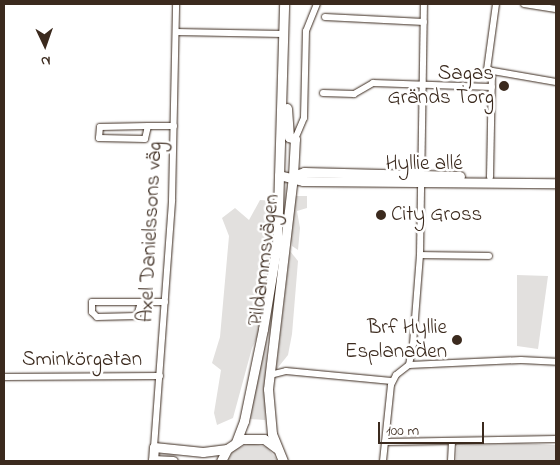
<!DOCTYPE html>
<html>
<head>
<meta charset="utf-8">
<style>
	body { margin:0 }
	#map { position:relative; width:560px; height:465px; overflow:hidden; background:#fff; font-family:"Indie Flower",sans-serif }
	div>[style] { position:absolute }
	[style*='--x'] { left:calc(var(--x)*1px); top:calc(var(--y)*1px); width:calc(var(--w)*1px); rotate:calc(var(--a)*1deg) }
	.green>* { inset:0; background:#e2e0de }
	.roads { filter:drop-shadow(0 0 1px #3b2a1e) drop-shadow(0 0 1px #3b2a1e) }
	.street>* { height:6px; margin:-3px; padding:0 3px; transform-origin:3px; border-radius:3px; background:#fff }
	.secondary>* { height:9px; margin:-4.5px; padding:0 4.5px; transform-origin:4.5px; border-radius:4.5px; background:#fff }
	.dots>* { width:14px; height:14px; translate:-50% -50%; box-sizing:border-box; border:2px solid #fff; border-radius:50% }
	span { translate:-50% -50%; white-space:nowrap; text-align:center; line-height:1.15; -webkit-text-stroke:5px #fff; paint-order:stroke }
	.poi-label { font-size:21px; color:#3b2a1e }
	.right { translate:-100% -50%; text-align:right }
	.left { translate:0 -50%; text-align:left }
	.street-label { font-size:21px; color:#3b2a1e }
	.frame { position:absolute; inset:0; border:5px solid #3b2a1e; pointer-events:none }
	.north { position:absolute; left:20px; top:20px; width:50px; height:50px; -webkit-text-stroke:4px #fff; paint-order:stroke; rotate:177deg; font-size:14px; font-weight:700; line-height:20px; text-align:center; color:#3b2a1e }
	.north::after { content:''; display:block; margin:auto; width:18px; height:22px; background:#3b2a1e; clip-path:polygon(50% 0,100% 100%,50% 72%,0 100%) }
	.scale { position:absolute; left:378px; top:422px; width:106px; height:22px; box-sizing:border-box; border:2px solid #3b2a1e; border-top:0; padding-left:6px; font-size:15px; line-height:18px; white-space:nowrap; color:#3b2a1e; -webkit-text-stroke:4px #fff; paint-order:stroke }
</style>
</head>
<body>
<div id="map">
	<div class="green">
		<i style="clip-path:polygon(294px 196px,307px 196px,307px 208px,297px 211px,300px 228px,298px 250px,292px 246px,291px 239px)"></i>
		<i style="clip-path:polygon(260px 200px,274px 201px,268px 286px,262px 326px,252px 348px,233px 418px,217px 425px,214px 413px,221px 370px,212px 363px,220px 337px,229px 236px,222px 218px,235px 208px,249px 220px)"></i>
		<i style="clip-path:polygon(290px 251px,298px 261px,292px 334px,288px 355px,276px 370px)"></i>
		<i style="clip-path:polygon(517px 275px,548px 276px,538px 349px,517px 346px)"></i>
		<i style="clip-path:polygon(267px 339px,265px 420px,250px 419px,259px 367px)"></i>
		<i style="clip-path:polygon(250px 443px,267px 447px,278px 461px,227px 461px,234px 450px)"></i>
		<i style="clip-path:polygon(516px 443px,556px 445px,556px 461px,456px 461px,457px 446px)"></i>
	</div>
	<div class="roads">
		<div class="street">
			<i style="--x:496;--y:4;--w:67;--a:97.8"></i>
			<i style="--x:487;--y:70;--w:70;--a:9.9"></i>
			<i style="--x:524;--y:4;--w:32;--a:9"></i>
			<i style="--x:325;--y:17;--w:99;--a:2.9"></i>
			<i style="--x:176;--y:32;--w:107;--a:1.1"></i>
			<i style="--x:323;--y:93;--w:31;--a:2"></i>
			<i style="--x:354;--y:94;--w:22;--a:-30"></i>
			<i style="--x:373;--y:83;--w:119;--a:1.9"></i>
			<i style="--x:148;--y:126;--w:13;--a:103"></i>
			<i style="--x:145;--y:139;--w:46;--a:-178.8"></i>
			<i style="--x:99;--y:138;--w:11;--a:-85"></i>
			<i style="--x:100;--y:127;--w:48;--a:-1.2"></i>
			<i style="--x:148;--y:126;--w:26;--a:0"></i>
			<i style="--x:295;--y:139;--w:23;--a:-67"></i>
			<i style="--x:304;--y:118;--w:87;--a:-88.7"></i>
			<i style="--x:306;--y:31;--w:29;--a:-68"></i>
			<i style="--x:490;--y:177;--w:104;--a:-88.9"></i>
			<i style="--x:420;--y:255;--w:69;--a:0.8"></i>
			<i style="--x:141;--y:302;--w:15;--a:106"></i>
			<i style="--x:137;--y:316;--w:40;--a:178.6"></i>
			<i style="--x:97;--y:317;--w:7;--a:-135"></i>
			<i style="--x:92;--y:312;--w:10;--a:-90"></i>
			<i style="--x:92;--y:302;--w:73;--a:0"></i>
			<i style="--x:409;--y:365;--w:112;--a:-2.6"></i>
			<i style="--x:521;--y:360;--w:35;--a:3"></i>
			<i style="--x:270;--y:375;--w:16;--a:-14"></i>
			<i style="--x:286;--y:371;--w:106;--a:5.4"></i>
			<i style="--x:4;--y:377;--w:156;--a:-0.4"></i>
			<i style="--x:385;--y:442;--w:171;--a:-1"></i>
			<i style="--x:154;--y:447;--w:248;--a:-85.8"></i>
			<i style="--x:172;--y:200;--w:196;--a:-88.8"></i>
			<i style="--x:383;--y:461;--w:76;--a:-84"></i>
			<i style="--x:391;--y:385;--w:11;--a:-63"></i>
			<i style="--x:396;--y:375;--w:16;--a:-38"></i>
			<i style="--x:409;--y:365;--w:21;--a:-79"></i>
			<i style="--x:413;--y:344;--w:89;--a:-85.5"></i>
			<i style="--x:420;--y:255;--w:251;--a:-89.1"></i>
			<i style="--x:451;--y:461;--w:19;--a:-87"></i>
		</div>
		<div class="secondary">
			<i style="--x:279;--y:175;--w:25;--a:14"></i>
			<i style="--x:303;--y:181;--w:253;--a:0.5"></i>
			<i style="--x:293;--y:176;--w:12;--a:-20"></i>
			<i style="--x:304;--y:172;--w:156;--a:1.5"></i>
			<i style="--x:236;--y:442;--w:22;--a:-69"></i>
			<i style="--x:244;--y:421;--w:94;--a:-78.3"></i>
			<i style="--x:263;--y:329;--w:86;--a:-80.6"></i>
			<i style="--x:277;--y:244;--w:240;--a:-88.3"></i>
			<i style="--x:153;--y:460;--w:20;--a:3"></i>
			<i style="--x:153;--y:461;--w:14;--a:-86"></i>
			<i style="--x:154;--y:447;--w:49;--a:5.8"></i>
			<i style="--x:203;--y:452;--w:24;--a:-7"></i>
			<i style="--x:221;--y:461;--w:13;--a:-63"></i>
			<i style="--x:227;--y:449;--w:18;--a:-34"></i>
			<i style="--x:242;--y:439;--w:22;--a:0"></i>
			<i style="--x:264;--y:439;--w:15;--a:37"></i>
			<i style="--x:283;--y:461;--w:29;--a:-112"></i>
			<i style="--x:272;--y:434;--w:45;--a:-95.1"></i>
			<i style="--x:268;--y:389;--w:214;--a:-83.3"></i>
			<i style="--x:293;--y:176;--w:37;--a:-87"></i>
			<i style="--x:295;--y:139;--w:6;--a:-162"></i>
			<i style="--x:289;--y:137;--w:29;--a:-94"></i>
		</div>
	</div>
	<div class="dots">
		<i style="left:504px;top:86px;background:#3b2a1e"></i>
		<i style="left:381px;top:215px;background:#3b2a1e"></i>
		<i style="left:457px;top:340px;background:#3b2a1e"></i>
	</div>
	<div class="poi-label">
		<span class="right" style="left:494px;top:86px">Sagas<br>Gränds Torg</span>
		<span class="left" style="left:391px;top:215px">City Gross</span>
		<span class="right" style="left:447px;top:340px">Brf Hyllie<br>Esplanaden</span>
	</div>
	<div class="street-label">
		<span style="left:424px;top:164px">Hyllie allé</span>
		<span style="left:151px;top:232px;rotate:-87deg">Axel Danielssons väg</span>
		<span style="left:265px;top:260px;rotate:-83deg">Pildammsvägen</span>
		<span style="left:82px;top:360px">Sminkörgatan</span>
	</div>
	<div class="frame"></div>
	<div class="north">N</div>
	<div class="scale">100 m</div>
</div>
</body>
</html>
